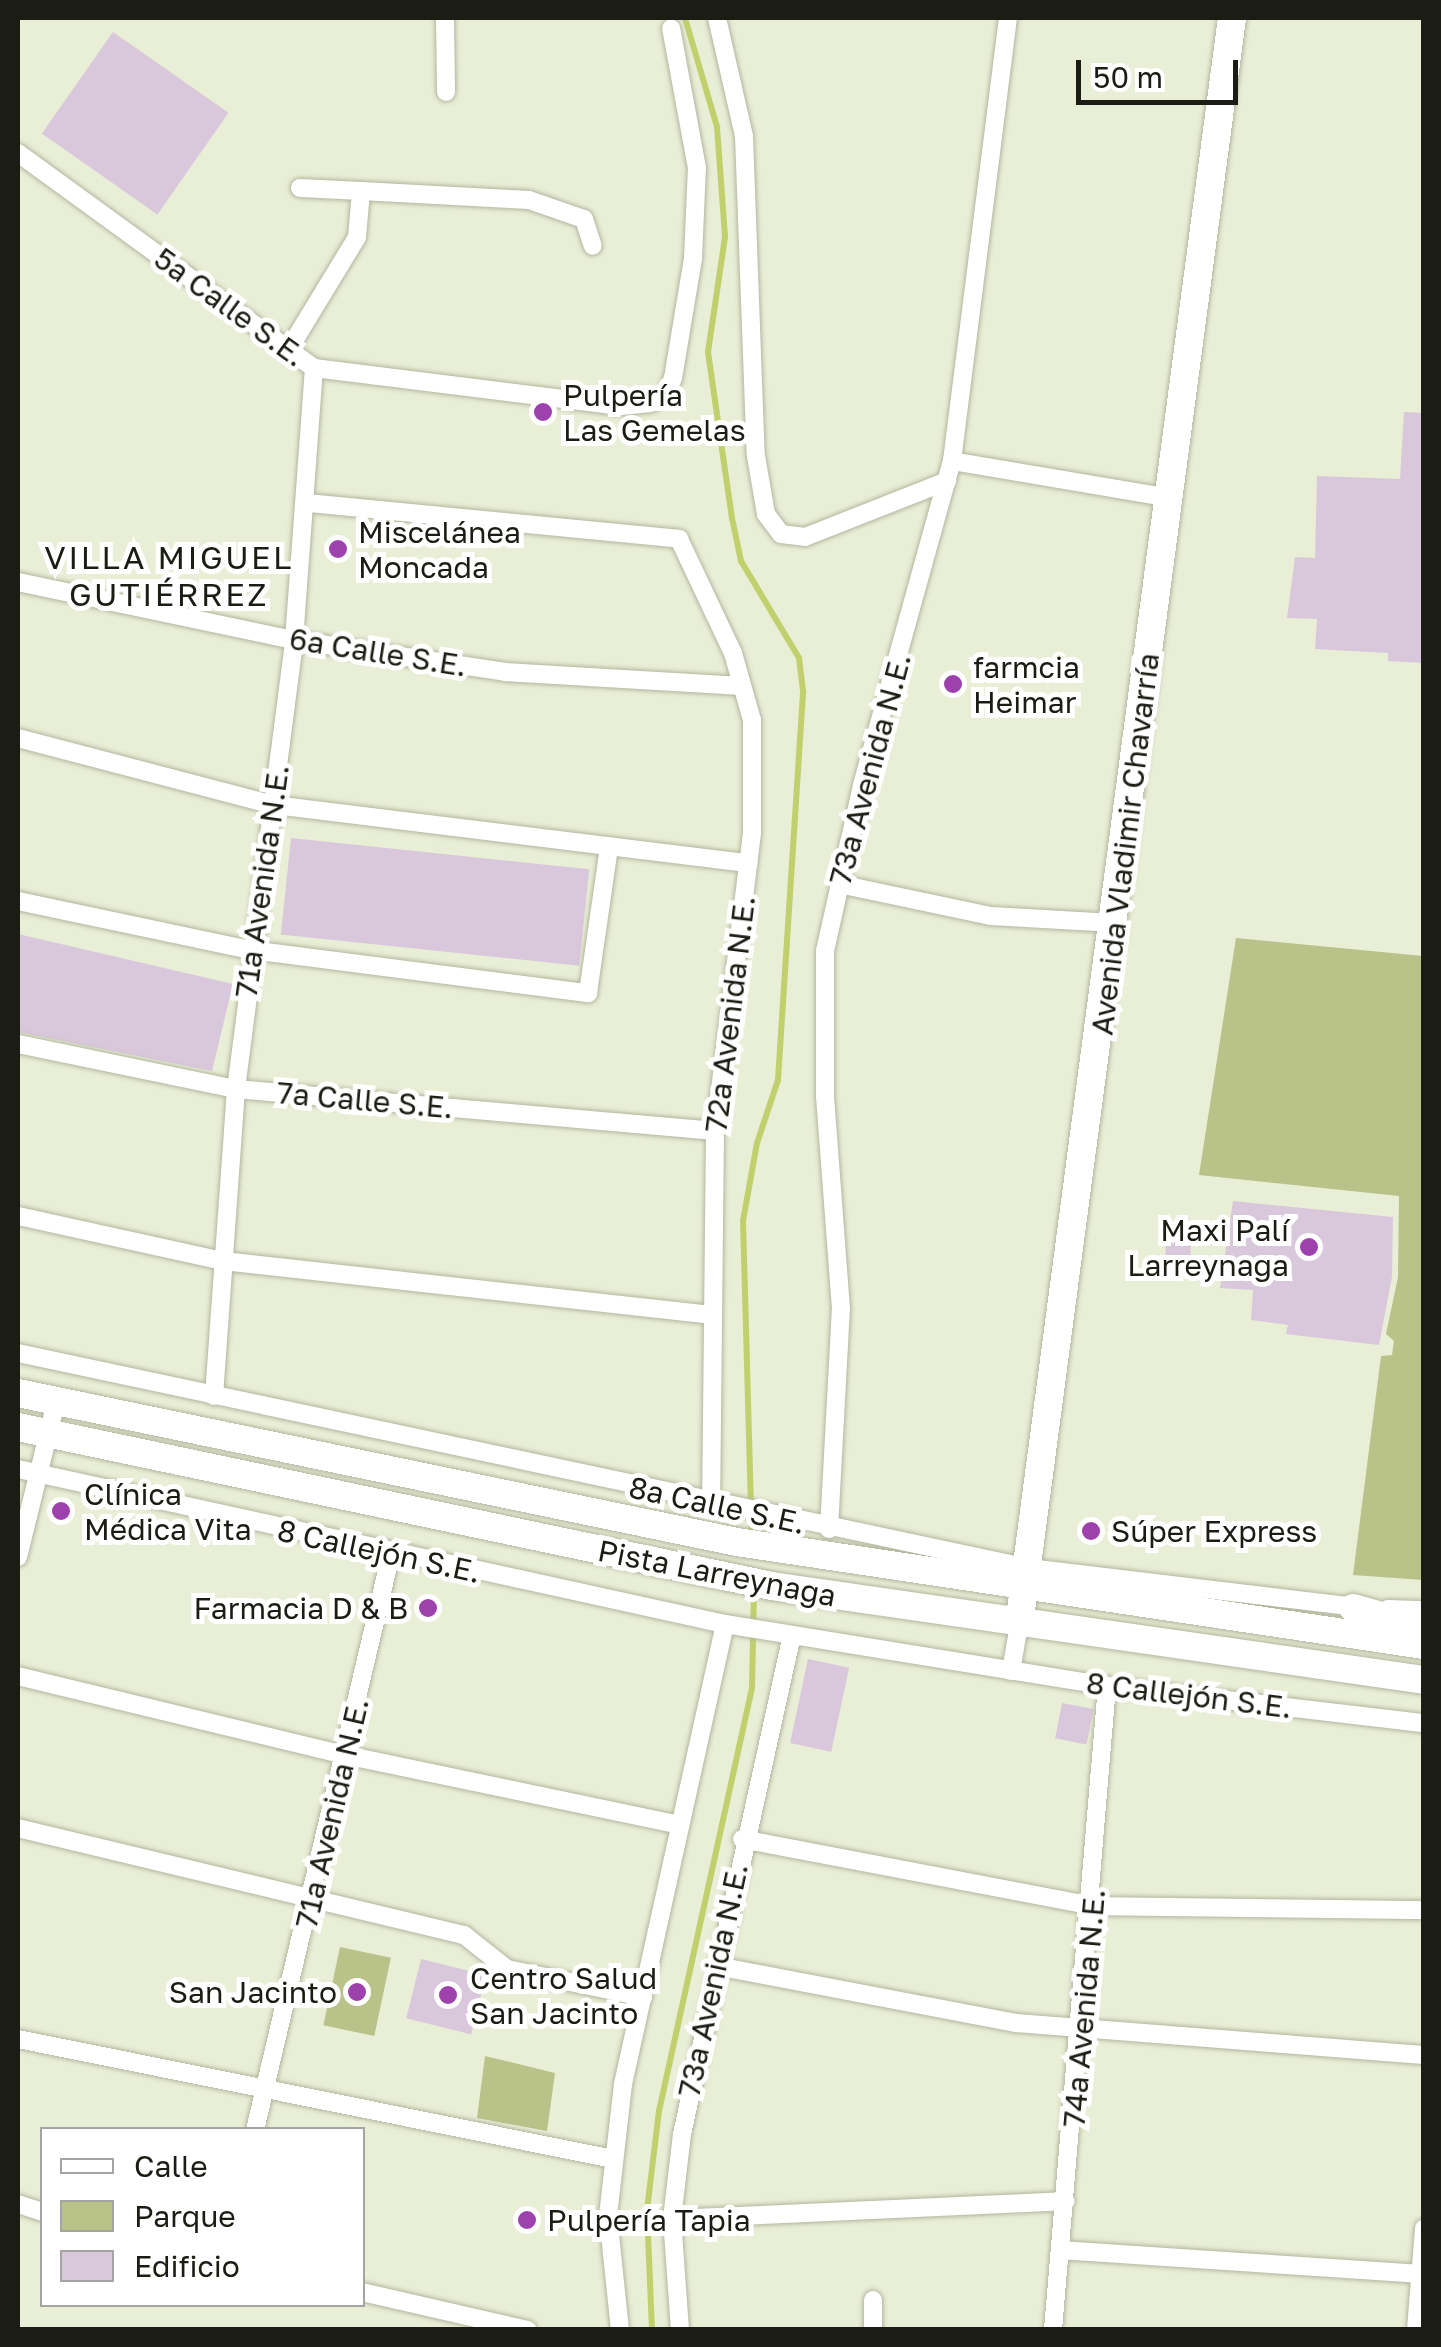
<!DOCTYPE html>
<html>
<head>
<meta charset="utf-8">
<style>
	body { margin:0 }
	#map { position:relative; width:1441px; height:2347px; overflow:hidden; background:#e9eed6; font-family:"Golos Text",sans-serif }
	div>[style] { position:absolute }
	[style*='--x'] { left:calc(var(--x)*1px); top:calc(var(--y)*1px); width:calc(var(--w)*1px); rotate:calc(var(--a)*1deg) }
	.green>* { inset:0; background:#b8c289; transform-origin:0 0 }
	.stream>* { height:6px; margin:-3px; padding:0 3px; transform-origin:3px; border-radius:3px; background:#c1d06d }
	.building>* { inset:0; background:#d9c8dc; transform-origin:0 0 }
	.roads { filter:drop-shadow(0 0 2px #b2b69f) drop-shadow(0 0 2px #b2b69f) }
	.street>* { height:18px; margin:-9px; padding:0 9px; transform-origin:9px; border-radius:9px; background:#fff }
	.secondary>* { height:28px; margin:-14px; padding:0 14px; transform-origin:14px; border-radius:14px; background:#fff }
	.dots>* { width:28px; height:28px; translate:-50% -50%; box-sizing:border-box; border:5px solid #fff; border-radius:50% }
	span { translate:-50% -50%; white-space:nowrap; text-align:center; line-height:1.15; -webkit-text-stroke:10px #fff; paint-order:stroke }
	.street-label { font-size:30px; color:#1b1c14 }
	.poi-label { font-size:30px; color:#1b1c14 }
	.left { translate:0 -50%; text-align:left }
	.right { translate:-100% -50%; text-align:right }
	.neighbourhood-label { font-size:32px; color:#1b1c14; letter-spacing:2.5px }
	.frame { position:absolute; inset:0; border:20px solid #1b1c14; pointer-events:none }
	.legend { position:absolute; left:40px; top:2127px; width:325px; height:180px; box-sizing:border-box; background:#fff; border:2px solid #a4a4a1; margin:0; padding:12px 18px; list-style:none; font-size:30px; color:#1b1c14 }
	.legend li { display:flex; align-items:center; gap:20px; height:50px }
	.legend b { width:50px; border:2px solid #a4a4a1 }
	.scale { position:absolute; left:1076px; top:60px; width:162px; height:45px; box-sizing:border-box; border:5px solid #1b1c14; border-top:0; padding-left:12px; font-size:30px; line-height:35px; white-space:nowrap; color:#1b1c14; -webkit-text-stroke:8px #fff; paint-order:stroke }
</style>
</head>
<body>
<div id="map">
	<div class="green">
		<i style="clip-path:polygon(1236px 938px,1423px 956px,1423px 1580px,1353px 1575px,1381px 1356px,1392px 1355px,1394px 1341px,1386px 1334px,1398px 1277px,1399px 1196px,1199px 1175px)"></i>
		<i style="left:340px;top:1947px;width:52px;height:80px;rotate:12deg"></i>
		<i style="clip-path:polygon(485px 2056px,555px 2073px,547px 2131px,477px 2118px)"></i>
	</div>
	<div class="stream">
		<i style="--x:685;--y:18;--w:114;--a:73.6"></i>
		<i style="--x:717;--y:127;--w:110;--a:85.8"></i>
		<i style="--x:725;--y:237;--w:116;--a:98.4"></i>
		<i style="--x:708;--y:352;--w:168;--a:81.8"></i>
		<i style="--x:732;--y:518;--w:44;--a:78.2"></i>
		<i style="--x:741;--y:561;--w:113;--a:59.1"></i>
		<i style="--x:799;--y:658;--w:35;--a:83"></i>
		<i style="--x:803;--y:693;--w:388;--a:93.7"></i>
		<i style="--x:778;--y:1080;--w:66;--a:108.4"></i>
		<i style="--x:757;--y:1143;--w:79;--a:100.2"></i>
		<i style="--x:743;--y:1221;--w:314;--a:88.4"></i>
		<i style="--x:652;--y:2330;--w:120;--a:-92.4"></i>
		<i style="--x:647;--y:2210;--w:100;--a:-83.1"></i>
		<i style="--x:659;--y:2111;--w:434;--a:-77.6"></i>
		<i style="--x:752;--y:1687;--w:95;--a:-88.8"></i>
	</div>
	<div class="building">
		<i style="left:113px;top:32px;width:141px;height:124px;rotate:35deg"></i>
		<i style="clip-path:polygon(1404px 412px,1424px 413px,1424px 663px,1388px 661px,1388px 653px,1315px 649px,1317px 619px,1287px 618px,1295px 557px,1315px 558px,1317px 476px,1400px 479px)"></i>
		<i style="left:291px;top:838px;width:300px;height:97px;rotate:6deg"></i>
		<i style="clip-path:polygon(18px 934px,233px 984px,212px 1071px,18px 1032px)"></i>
		<i style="clip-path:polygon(1233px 1201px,1393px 1217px,1392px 1277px,1379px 1345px,1286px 1334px,1288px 1325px,1251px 1320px,1253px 1290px,1220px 1288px)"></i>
		<i style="left:1166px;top:1239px;width:25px;height:30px;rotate:2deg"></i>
		<i style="left:808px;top:1659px;width:42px;height:86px;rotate:12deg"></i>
		<i style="left:1062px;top:1703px;width:32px;height:36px;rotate:11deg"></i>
		<i style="left:421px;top:1959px;width:67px;height:61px;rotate:14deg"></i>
	</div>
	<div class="roads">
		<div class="street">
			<i style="--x:445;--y:18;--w:74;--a:89.2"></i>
			<i style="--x:717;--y:18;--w:121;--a:77.1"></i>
			<i style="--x:744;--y:136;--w:320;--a:87.9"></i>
			<i style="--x:756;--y:456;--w:59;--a:80.2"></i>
			<i style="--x:766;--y:514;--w:25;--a:53"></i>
			<i style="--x:781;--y:534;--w:24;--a:7"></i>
			<i style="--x:805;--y:537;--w:153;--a:-21.5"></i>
			<i style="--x:18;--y:153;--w:366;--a:36"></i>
			<i style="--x:314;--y:368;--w:309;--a:7.1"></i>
			<i style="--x:621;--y:406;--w:29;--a:-6"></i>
			<i style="--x:650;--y:403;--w:18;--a:-27"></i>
			<i style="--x:666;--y:395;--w:18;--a:-68"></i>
			<i style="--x:673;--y:378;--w:122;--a:-80.5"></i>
			<i style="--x:693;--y:258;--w:90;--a:-87.5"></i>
			<i style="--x:697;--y:168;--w:142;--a:-100.5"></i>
			<i style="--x:300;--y:188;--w:61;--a:2.8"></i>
			<i style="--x:289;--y:349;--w:131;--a:-58.7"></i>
			<i style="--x:357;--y:237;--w:46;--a:-85"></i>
			<i style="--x:361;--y:191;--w:168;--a:3.1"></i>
			<i style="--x:529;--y:200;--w:58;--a:19.1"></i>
			<i style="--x:584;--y:219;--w:28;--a:72"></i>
			<i style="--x:952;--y:461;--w:221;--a:9.6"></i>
			<i style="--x:308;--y:503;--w:373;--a:5.5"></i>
			<i style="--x:679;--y:539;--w:126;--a:64.7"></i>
			<i style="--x:733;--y:653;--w:70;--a:74.2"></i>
			<i style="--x:752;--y:720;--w:113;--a:90"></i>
			<i style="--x:752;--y:833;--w:300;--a:97.1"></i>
			<i style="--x:715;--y:1131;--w:372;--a:90.6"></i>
			<i style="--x:18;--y:582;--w:282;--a:11.9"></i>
			<i style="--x:294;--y:640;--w:213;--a:8.6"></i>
			<i style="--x:505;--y:672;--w:237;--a:3.4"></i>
			<i style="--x:18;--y:738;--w:265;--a:14.7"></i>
			<i style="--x:274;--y:805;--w:478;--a:7"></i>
			<i style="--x:839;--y:884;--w:155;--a:11.9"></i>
			<i style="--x:991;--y:916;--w:123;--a:3.3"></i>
			<i style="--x:18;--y:901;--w:238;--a:11.9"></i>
			<i style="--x:251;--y:950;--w:340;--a:7.3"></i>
			<i style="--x:588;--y:993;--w:148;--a:-81.8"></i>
			<i style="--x:18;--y:1044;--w:223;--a:11.7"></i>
			<i style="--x:236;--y:1089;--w:481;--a:5"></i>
			<i style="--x:18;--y:1216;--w:210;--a:12.4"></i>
			<i style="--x:223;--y:1261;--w:489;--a:6.3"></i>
			<i style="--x:18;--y:1353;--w:1034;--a:12.01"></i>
			<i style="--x:1029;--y:1568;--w:335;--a:6.8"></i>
			<i style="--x:214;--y:1396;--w:308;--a:-85.9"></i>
			<i style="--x:236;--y:1089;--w:453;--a:-82.6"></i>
			<i style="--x:294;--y:640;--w:273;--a:-85.8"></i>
			<i style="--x:18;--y:1469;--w:724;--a:12.37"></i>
			<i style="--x:725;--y:1624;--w:387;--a:9.2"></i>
			<i style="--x:1107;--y:1686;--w:319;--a:6.7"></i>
			<i style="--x:829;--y:1529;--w:220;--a:-86.9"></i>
			<i style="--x:841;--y:1309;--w:213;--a:-94.3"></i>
			<i style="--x:825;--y:1097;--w:146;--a:-90"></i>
			<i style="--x:825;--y:951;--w:170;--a:-77.4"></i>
			<i style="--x:862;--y:785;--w:336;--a:-74.5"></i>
			<i style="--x:952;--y:461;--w:447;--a:-82.8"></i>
			<i style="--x:18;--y:1557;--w:160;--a:-76.2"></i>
			<i style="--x:1388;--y:1609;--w:36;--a:2"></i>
			<i style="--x:1011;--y:1671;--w:47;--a:-80.1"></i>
			<i style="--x:18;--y:1676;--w:336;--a:13.6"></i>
			<i style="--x:345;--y:1755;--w:342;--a:11.8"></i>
			<i style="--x:18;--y:1828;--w:459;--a:13.5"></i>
			<i style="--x:464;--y:1935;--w:55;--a:38.3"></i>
			<i style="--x:507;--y:1969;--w:139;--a:11.6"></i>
			<i style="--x:742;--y:1839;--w:358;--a:10.8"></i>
			<i style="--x:1094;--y:1906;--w:330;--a:0.7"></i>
			<i style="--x:717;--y:1966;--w:304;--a:10.8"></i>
			<i style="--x:1016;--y:2023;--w:409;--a:4.5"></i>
			<i style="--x:18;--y:2039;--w:607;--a:11.4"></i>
			<i style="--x:255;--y:2130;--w:592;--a:-76.72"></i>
			<i style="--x:18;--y:2204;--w:25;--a:18"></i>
			<i style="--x:672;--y:2219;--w:394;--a:-2.6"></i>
			<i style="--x:1061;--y:2250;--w:364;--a:3.8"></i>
			<i style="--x:362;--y:2292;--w:170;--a:12.9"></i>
			<i style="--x:873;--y:2300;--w:30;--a:90"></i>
			<i style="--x:620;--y:2330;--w:115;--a:-96"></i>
			<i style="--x:608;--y:2216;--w:133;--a:-83.5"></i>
			<i style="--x:623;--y:2084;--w:471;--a:-77.5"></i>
			<i style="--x:680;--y:2330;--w:111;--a:-94.1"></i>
			<i style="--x:672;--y:2219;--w:86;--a:-83.3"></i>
			<i style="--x:682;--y:2134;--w:511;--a:-77.57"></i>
			<i style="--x:1053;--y:2330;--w:646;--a:-85.21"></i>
			<i style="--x:1416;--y:2330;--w:102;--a:-85.5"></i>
		</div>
		<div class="secondary">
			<i style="--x:18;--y:1393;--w:734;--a:11.71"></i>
			<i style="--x:737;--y:1542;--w:695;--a:8.53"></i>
			<i style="--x:18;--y:1427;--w:771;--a:11.91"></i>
			<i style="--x:772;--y:1586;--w:659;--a:8.2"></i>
			<i style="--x:1353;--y:1608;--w:74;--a:15.7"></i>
			<i style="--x:1019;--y:1625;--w:1621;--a:-82.45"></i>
		</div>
	</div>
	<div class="dots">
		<i style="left:543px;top:412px;background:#9d41ac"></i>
		<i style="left:338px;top:549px;background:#9d41ac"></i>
		<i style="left:953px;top:684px;background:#9d41ac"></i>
		<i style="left:1309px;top:1247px;background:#9d41ac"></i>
		<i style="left:61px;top:1511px;background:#9d41ac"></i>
		<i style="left:1091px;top:1531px;background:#9d41ac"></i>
		<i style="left:428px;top:1608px;background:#9d41ac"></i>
		<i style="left:357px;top:1992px;background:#9d41ac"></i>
		<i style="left:448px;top:1995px;background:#9d41ac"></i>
		<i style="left:527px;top:2220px;background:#9d41ac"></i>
	</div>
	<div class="street-label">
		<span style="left:230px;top:307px;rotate:36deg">5a Calle S.E.</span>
		<span style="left:378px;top:652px;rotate:9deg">6a Calle S.E.</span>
		<span style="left:870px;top:769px;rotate:-75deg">73a Avenida N.E.</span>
		<span style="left:1125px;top:844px;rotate:-83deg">Avenida Vladimir Chavarría</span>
		<span style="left:262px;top:881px;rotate:-82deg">71a Avenida N.E.</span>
		<span style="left:730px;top:1014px;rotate:-83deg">72a Avenida N.E.</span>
		<span style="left:365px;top:1100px;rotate:5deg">7a Calle S.E.</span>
		<span style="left:717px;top:1505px;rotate:12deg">8a Calle S.E.</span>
		<span style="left:379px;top:1551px;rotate:12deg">8 Callejón S.E.</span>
		<span style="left:717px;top:1573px;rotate:11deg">Pista Larreynaga</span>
		<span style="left:1189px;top:1695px;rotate:7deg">8 Callejón S.E.</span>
		<span style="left:332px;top:1813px;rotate:-77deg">71a Avenida N.E.</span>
		<span style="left:713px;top:1980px;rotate:-78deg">73a Avenida N.E.</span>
		<span style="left:1084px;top:2008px;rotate:-85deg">74a Avenida N.E.</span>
	</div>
	<div class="poi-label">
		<span class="left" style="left:563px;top:412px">Pulpería<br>Las Gemelas</span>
		<span class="left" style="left:358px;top:549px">Miscelánea<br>Moncada</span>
		<span class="left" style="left:973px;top:684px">farmcia<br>Heimar</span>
		<span class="right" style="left:1289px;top:1247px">Maxi Palí<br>Larreynaga</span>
		<span class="left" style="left:84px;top:1511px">Clínica<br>Médica Vita</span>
		<span class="left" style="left:1111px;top:1531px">Súper Express</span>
		<span class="right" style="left:408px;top:1608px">Farmacia D &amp; B</span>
		<span class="left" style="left:470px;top:1995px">Centro Salud<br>San Jacinto</span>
		<span class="right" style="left:337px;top:1992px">San Jacinto</span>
		<span class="left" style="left:547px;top:2220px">Pulpería Tapia</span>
	</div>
	<div class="neighbourhood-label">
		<span style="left:169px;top:576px">VILLA MIGUEL<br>GUTIÉRREZ</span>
	</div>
	<div class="frame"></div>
	<ul class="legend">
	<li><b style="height:12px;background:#fff"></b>Calle</li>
	<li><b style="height:28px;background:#b8c289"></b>Parque</li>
	<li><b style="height:28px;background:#d9c8dc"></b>Edificio</li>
	</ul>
	<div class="scale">50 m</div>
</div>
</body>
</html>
